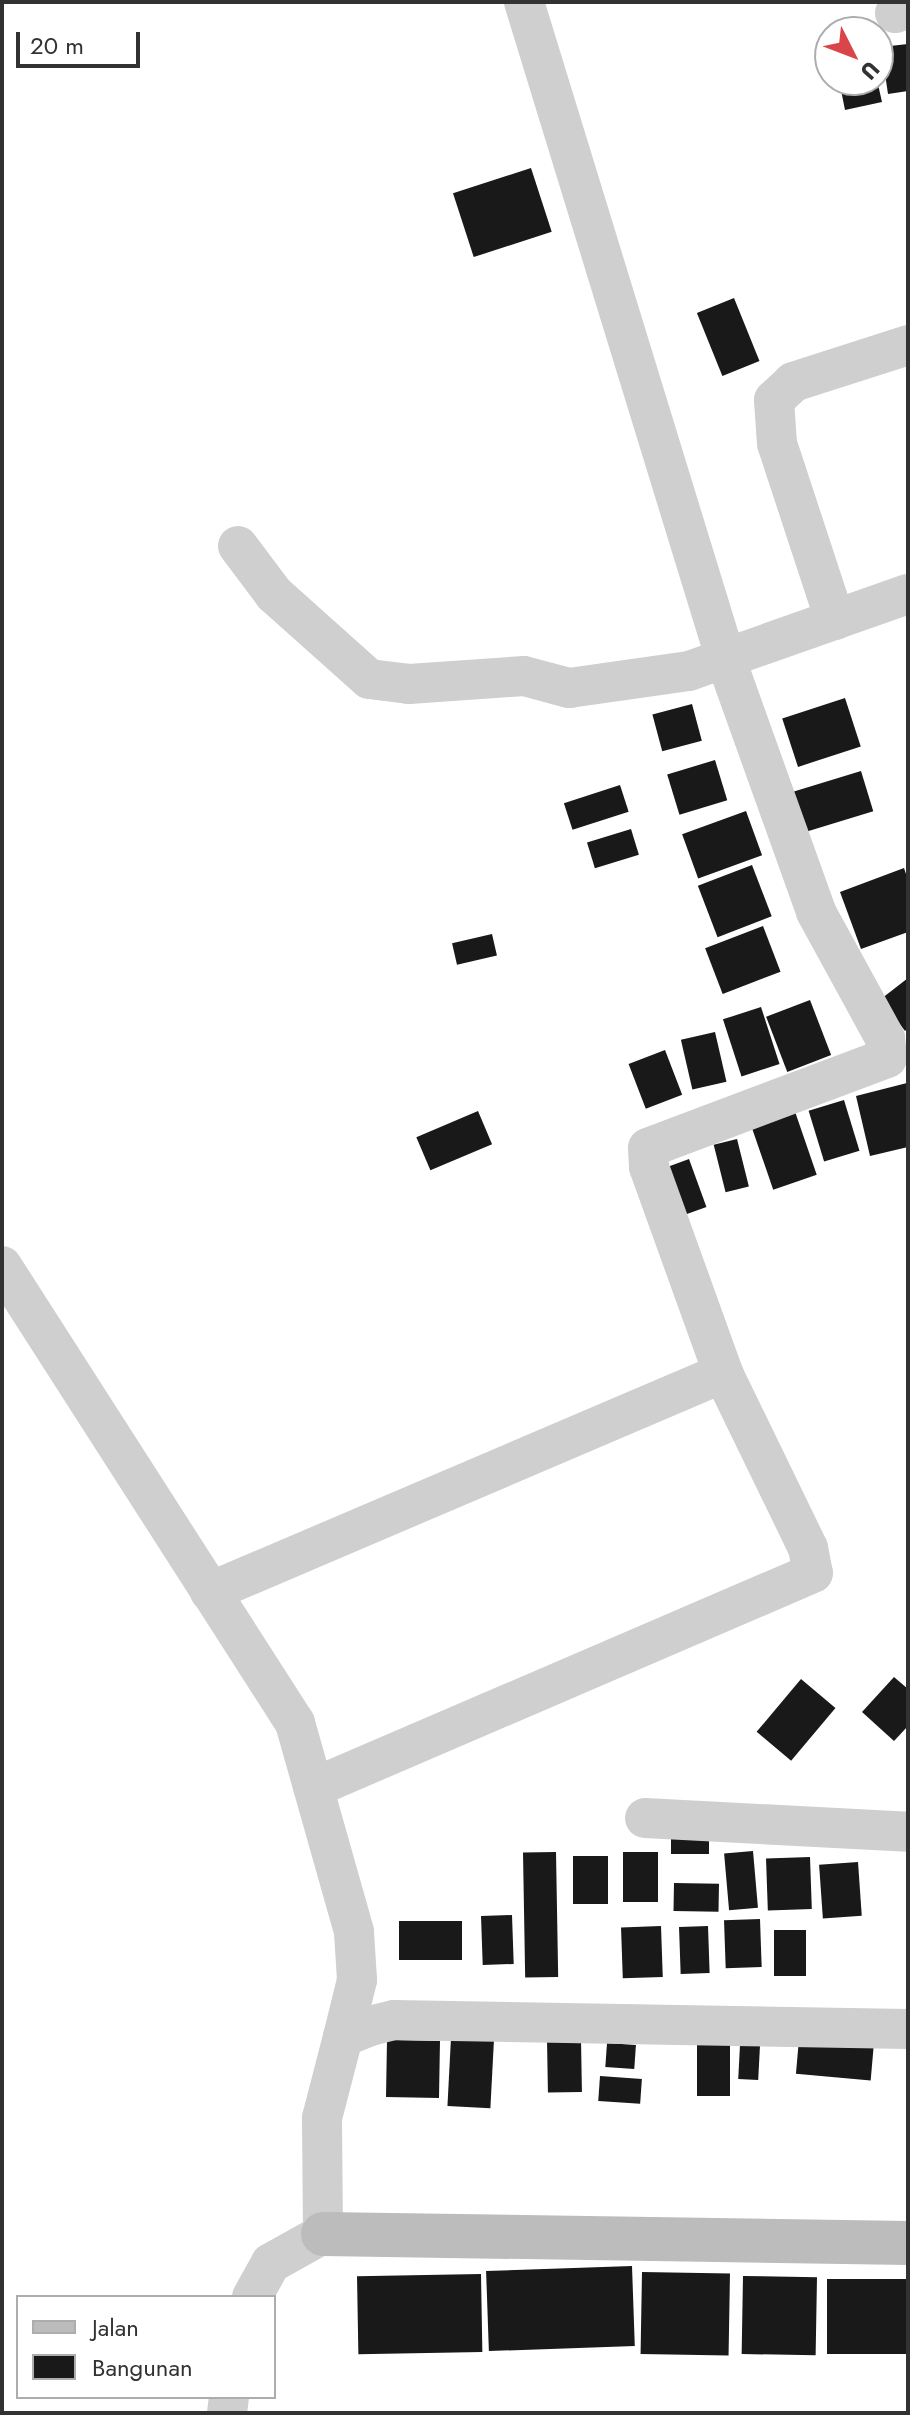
<!DOCTYPE html>
<html>
<head>
<meta charset="utf-8">
<style>
	body { margin:0 }
	#map { position:relative; width:910px; height:2415px; overflow:hidden; background:#fff; font-family:Jost,sans-serif }
	div>[style] { position:absolute }
	[style*='--x'] { left:calc(var(--x)*1px); top:calc(var(--y)*1px); width:calc(var(--w)*1px); rotate:calc(var(--a)*1deg) }
	.building>* { inset:0; background:#191919; transform-origin:0 0 }
	.street>* { height:40px; margin:-20px; padding:0 20px; transform-origin:20px; border-radius:20px; background:#cfcfcf }
	.secondary>* { height:44px; margin:-22px; padding:0 22px; transform-origin:22px; border-radius:22px; background:#bcbcbc }
	span { translate:-50% -50%; white-space:nowrap; text-align:center; line-height:1.15; -webkit-text-stroke:8px #fff; paint-order:stroke }
	.frame { position:absolute; inset:0; border:4px solid #323232; pointer-events:none }
	.legend { position:absolute; left:16px; top:2295px; width:260px; height:104px; box-sizing:border-box; background:#fff; border:2px solid #adadad; margin:0; padding:10px 14px; list-style:none; font-size:24px; color:#323232 }
	.legend li { display:flex; align-items:center; gap:16px; height:40px }
	.legend b { width:40px; border:2px solid #adadad }
	.north { position:absolute; left:814px; top:16px; width:80px; height:80px; box-sizing:border-box; background:#fff; border:2px solid #adadad; border-radius:50%; rotate:132deg; font-size:22px; font-weight:700; line-height:32px; text-align:center; color:#323232 }
	.north::after { content:''; display:block; margin:auto; width:28px; height:36px; background:#d94549; clip-path:polygon(50% 0,100% 100%,50% 72%,0 100%) }
	.scale { position:absolute; left:16px; top:32px; width:124px; height:36px; box-sizing:border-box; border:4px solid #323232; border-top:0; padding-left:10px; font-size:24px; line-height:28px; white-space:nowrap; color:#323232; -webkit-text-stroke:6px #fff; paint-order:stroke }
</style>
</head>
<body>
<div id="map">
	<div class="building">
		<i style="clip-path:polygon(908px 44px,908px 91px,888px 94px,881px 47px)"></i>
		<i style="clip-path:polygon(839px 80px,877px 80px,882px 102px,845px 110px)"></i>
		<i style="left:531px;top:168px;width:67px;height:82px;rotate:72deg"></i>
		<i style="left:734px;top:298px;width:68px;height:40px;rotate:68deg"></i>
		<i style="left:845px;top:698px;width:51px;height:66px;rotate:72deg"></i>
		<i style="left:692px;top:704px;width:38px;height:41px;rotate:75deg"></i>
		<i style="left:715px;top:760px;width:42px;height:50px;rotate:73deg"></i>
		<i style="left:861px;top:771px;width:42px;height:77px;rotate:73deg"></i>
		<i style="left:620px;top:785px;width:28px;height:59px;rotate:72deg"></i>
		<i style="left:746px;top:811px;width:47px;height:68px;rotate:70deg"></i>
		<i style="left:631px;top:829px;width:27px;height:46px;rotate:73deg"></i>
		<i style="left:752px;top:865px;width:55px;height:58px;rotate:69deg"></i>
		<i style="clip-path:polygon(904px 868px,908px 880px,908px 932px,861px 949px,840px 892px)"></i>
		<i style="left:763px;top:926px;width:49px;height:62px;rotate:69deg"></i>
		<i style="left:492px;top:934px;width:22px;height:41px;rotate:77deg"></i>
		<i style="clip-path:polygon(908px 978px,908px 1028px,905px 1031px,881px 999px)"></i>
		<i style="left:810px;top:1000px;width:59px;height:47px;rotate:69deg"></i>
		<i style="left:761px;top:1007px;width:60px;height:40px;rotate:72deg"></i>
		<i style="left:715px;top:1032px;width:51px;height:35px;rotate:77deg"></i>
		<i style="left:665px;top:1050px;width:48px;height:39px;rotate:69deg"></i>
		<i style="clip-path:polygon(907px 1083px,908px 1147px,870px 1156px,856px 1096px)"></i>
		<i style="left:791px;top:1100px;width:79px;height:46px;rotate:71deg"></i>
		<i style="left:844px;top:1100px;width:53px;height:37px;rotate:73deg"></i>
		<i style="left:478px;top:1111px;width:36px;height:67px;rotate:67deg"></i>
		<i style="left:737px;top:1139px;width:49px;height:24px;rotate:76deg"></i>
		<i style="left:689px;top:1159px;width:51px;height:26px;rotate:70deg"></i>
		<i style="clip-path:polygon(894px 1677px,908px 1689px,908px 1726px,894px 1741px,862px 1712px)"></i>
		<i style="left:801px;top:1679px;width:45px;height:69px;rotate:40deg"></i>
		<i style="left:709px;top:1832px;width:22px;height:38px;rotate:90deg"></i>
		<i style="left:753px;top:1851px;width:57px;height:29px;rotate:85deg"></i>
		<i style="left:556px;top:1852px;width:125px;height:33px;rotate:89deg"></i>
		<i style="left:658px;top:1852px;width:50px;height:35px;rotate:90deg"></i>
		<i style="left:608px;top:1856px;width:48px;height:35px;rotate:90deg"></i>
		<i style="left:810px;top:1857px;width:52px;height:44px;rotate:88deg"></i>
		<i style="left:858px;top:1862px;width:54px;height:39px;rotate:86deg"></i>
		<i style="left:674px;top:1883px;width:45px;height:28px;rotate:1deg"></i>
		<i style="left:512px;top:1915px;width:49px;height:31px;rotate:88deg"></i>
		<i style="left:760px;top:1919px;width:48px;height:36px;rotate:88deg"></i>
		<i style="left:462px;top:1921px;width:39px;height:63px;rotate:90deg"></i>
		<i style="left:661px;top:1926px;width:51px;height:40px;rotate:88deg"></i>
		<i style="left:708px;top:1926px;width:47px;height:29px;rotate:88deg"></i>
		<i style="left:774px;top:1930px;width:32px;height:46px"></i>
		<i style="left:451px;top:2038px;width:43px;height:68px;rotate:3deg"></i>
		<i style="left:581px;top:2039px;width:53px;height:34px;rotate:89deg"></i>
		<i style="left:799px;top:2039px;width:75px;height:35px;rotate:5deg"></i>
		<i style="left:387px;top:2040px;width:53px;height:57px;rotate:1deg"></i>
		<i style="left:697px;top:2041px;width:33px;height:55px"></i>
		<i style="left:607px;top:2043px;width:29px;height:24px;rotate:4deg"></i>
		<i style="left:740px;top:2045px;width:20px;height:34px;rotate:3deg"></i>
		<i style="left:600px;top:2076px;width:42px;height:25px;rotate:4deg"></i>
		<i style="left:632px;top:2266px;width:80px;height:146px;rotate:88deg"></i>
		<i style="left:642px;top:2272px;width:88px;height:82px;rotate:1deg"></i>
		<i style="left:481px;top:2274px;width:78px;height:124px;rotate:89deg"></i>
		<i style="left:743px;top:2276px;width:74px;height:78px;rotate:1deg"></i>
		<i style="left:827px;top:2279px;width:81px;height:75px"></i>
	</div>
	<div class="street">
		<i style="--x:524;--y:2;--w:688;--a:72.93"></i>
		<i style="--x:726;--y:660;--w:268;--a:70.3"></i>
		<i style="--x:816;--y:912;--w:144;--a:61.3"></i>
		<i style="--x:885;--y:1038;--w:20;--a:84"></i>
		<i style="--x:887;--y:1058;--w:255;--a:159.4"></i>
		<i style="--x:648;--y:1148;--w:19;--a:87"></i>
		<i style="--x:649;--y:1167;--w:219;--a:70.2"></i>
		<i style="--x:895;--y:13;--w:14;--a:-17"></i>
		<i style="--x:238;--y:546;--w:60;--a:53.1"></i>
		<i style="--x:274;--y:594;--w:127;--a:41.8"></i>
		<i style="--x:369;--y:679;--w:40;--a:7.1"></i>
		<i style="--x:409;--y:684;--w:115;--a:-4"></i>
		<i style="--x:524;--y:676;--w:47;--a:14.9"></i>
		<i style="--x:569;--y:688;--w:121;--a:-8.1"></i>
		<i style="--x:689;--y:671;--w:232;--a:-19.4"></i>
		<i style="--x:835;--y:620;--w:185;--a:-108.2"></i>
		<i style="--x:777;--y:444;--w:44;--a:-93.9"></i>
		<i style="--x:774;--y:400;--w:26;--a:-43"></i>
		<i style="--x:793;--y:382;--w:121;--a:-17.8"></i>
		<i style="--x:2;--y:1266;--w:543;--a:57.33"></i>
		<i style="--x:295;--y:1723;--w:217;--a:74.2"></i>
		<i style="--x:354;--y:1932;--w:48;--a:86.4"></i>
		<i style="--x:357;--y:1980;--w:59;--a:103.8"></i>
		<i style="--x:210;--y:1592;--w:558;--a:-23.12"></i>
		<i style="--x:723;--y:1373;--w:195;--a:64.1"></i>
		<i style="--x:808;--y:1548;--w:25;--a:79"></i>
		<i style="--x:813;--y:1573;--w:544;--a:156.73"></i>
		<i style="--x:645;--y:1818;--w:263;--a:3"></i>
		<i style="--x:252;--y:2297;--w:39;--a:-61"></i>
		<i style="--x:271;--y:2263;--w:60;--a:-29.1"></i>
		<i style="--x:323;--y:2234;--w:116;--a:-90.5"></i>
		<i style="--x:322;--y:2118;--w:84;--a:-75.5"></i>
		<i style="--x:343;--y:2037;--w:29;--a:-22"></i>
		<i style="--x:370;--y:2026;--w:25;--a:-14"></i>
		<i style="--x:394;--y:2020;--w:514;--a:1"></i>
		<i style="--x:227;--y:2413;--w:16;--a:-83"></i>
	</div>
	<div class="secondary">
		<i style="--x:323;--y:2234;--w:585;--a:0.88"></i>
	</div>
	<div class="frame"></div>
	<ul class="legend">
	<li><b style="height:10px;background:#bcbcbc"></b>Jalan</li>
	<li><b style="height:22px;background:#191919"></b>Bangunan</li>
	</ul>
	<div class="north">U</div>
	<div class="scale">20 m</div>
</div>
</body>
</html>
